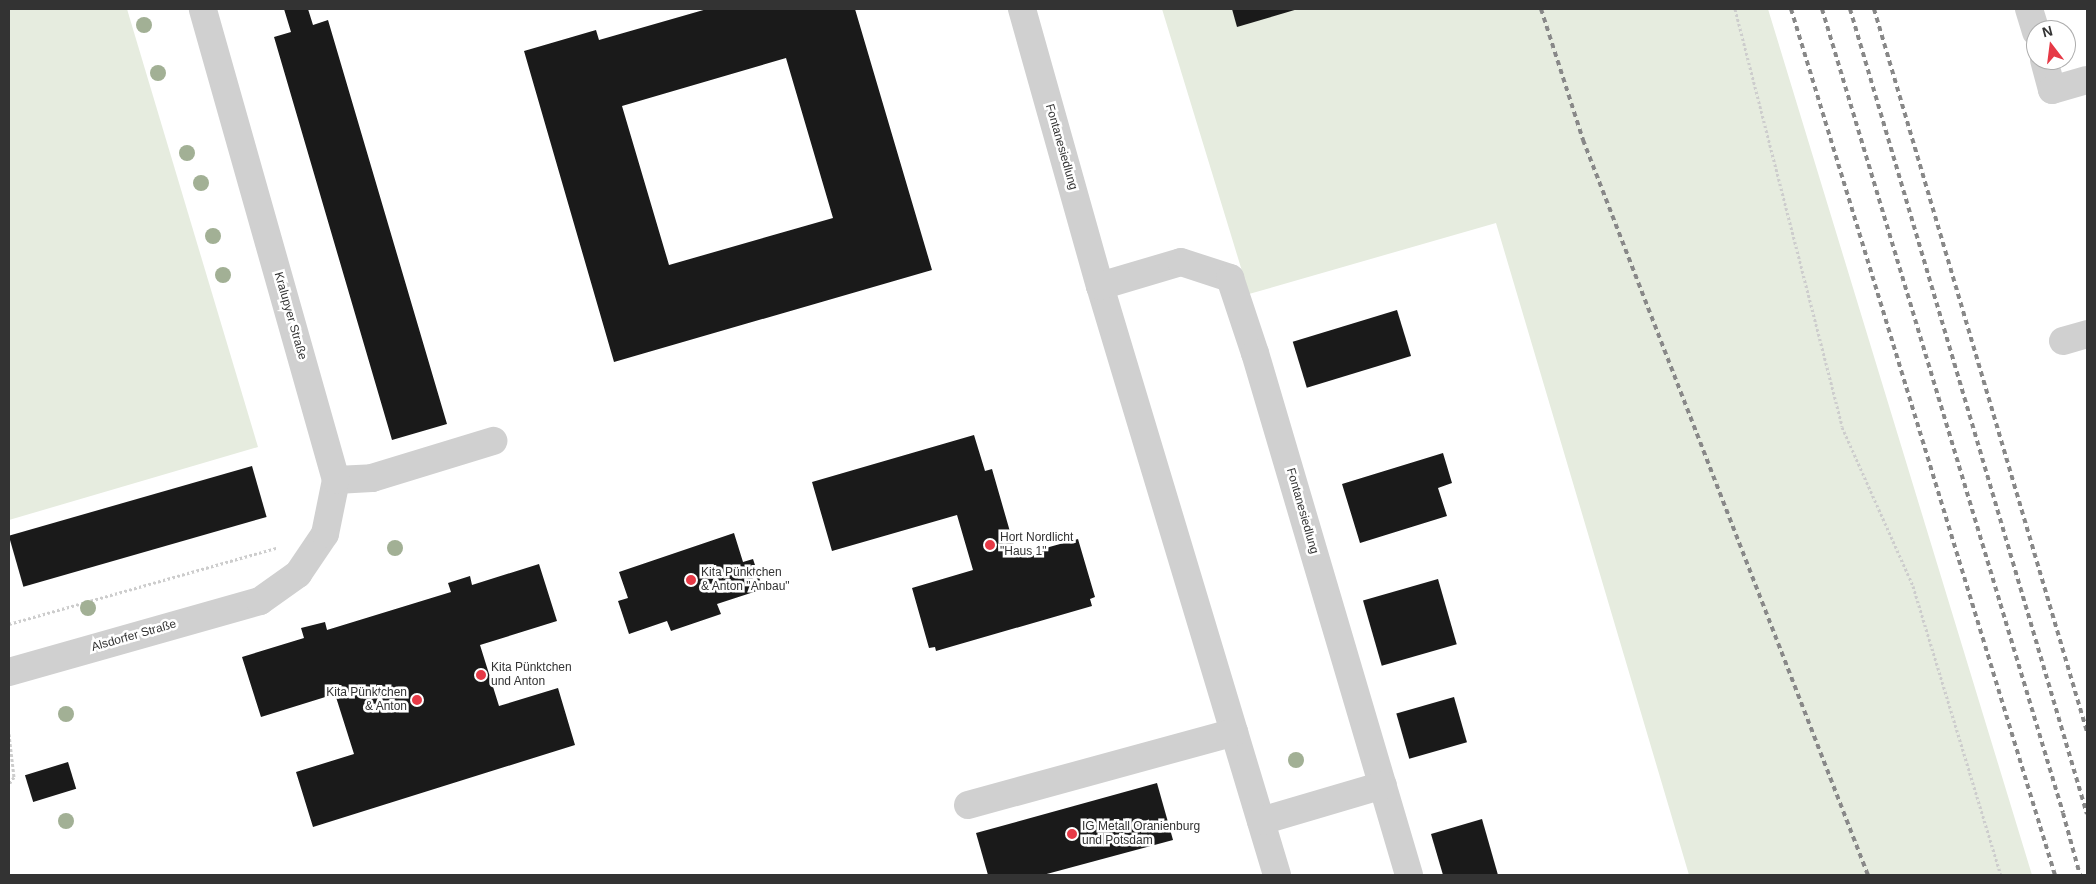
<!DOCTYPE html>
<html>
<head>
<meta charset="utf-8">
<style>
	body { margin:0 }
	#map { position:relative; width:2096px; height:884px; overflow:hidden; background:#fff; font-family:Arial,sans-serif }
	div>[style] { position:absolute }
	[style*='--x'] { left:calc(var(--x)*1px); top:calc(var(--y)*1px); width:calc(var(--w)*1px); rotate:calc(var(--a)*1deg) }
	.green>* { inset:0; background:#e6ecdf }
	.building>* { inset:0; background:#1a1a1a; transform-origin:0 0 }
	.path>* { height:3px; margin-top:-1.5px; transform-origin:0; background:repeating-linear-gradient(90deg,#cdcdcd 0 2.5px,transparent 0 5px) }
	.minor>* { height:28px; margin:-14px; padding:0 14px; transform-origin:14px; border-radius:14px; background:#d0d0d0 }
	.rail>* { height:4px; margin-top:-2px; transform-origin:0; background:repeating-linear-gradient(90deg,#888 0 5px,transparent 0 9px) }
	.trees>* { width:16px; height:16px; margin:-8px; border-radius:50%; background:#a2b095 }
	.dots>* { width:14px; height:14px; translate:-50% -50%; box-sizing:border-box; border:2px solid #fff; border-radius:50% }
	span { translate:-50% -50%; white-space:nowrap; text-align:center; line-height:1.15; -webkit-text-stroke:5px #fff; paint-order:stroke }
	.street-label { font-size:12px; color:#333 }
	.poi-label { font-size:12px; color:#333 }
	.left { translate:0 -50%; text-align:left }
	.right { translate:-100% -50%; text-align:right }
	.frame { position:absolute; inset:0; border:10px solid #333; pointer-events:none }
	.north { position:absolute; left:2026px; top:20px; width:50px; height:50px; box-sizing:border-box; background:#fff; border:1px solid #adadad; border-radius:50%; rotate:345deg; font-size:14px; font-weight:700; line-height:20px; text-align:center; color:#333 }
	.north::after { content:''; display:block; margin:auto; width:18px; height:22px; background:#e63946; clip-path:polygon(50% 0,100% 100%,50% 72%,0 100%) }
</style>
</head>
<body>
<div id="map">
	<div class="green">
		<i style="clip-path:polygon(9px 9px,127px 9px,258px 447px,9px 520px)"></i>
		<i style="clip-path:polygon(1162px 9px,1768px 9px,2032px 875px,1689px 875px,1496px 223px,1249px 294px)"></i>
	</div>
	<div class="building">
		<i style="clip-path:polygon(284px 9px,308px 9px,313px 25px,328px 20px,447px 424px,392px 440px,274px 37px,291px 32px)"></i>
		<i style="clip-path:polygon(evenodd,707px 9px,855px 9px,932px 270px,614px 362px,524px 51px,596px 30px,599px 40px,707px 9px,786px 58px,833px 218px,669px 265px,622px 106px,786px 58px)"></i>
		<i style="clip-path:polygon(1232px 9px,1298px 9px,1237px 27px)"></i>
		<i style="left:1397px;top:310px;width:48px;height:109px;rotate:73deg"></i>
		<i style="clip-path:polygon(974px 435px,985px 471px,992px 469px,1017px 556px,1078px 539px,1095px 597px,1090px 599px,1092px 606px,936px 651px,935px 647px,929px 648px,912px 588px,973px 570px,957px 515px,832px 551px,812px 482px)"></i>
		<i style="clip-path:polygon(1443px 453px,1452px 483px,1438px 488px,1447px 516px,1360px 543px,1342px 484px)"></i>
		<i style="left:252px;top:466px;width:53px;height:253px;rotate:74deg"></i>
		<i style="clip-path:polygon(734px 533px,743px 562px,753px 559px,763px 589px,717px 604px,721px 614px,671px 631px,667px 621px,629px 634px,618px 601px,628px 598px,619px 572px)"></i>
		<i style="clip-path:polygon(539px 564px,557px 621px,480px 645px,499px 706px,558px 688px,575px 745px,313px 827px,296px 772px,354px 754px,335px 694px,261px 717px,242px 657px,304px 638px,301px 628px,325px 622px,327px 630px,451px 592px,448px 583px,470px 576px,472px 585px)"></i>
		<i style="left:1438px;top:579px;width:68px;height:78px;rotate:74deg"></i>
		<i style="left:1454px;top:697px;width:47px;height:60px;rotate:74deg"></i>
		<i style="left:68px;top:762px;width:28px;height:45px;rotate:73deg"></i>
		<i style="clip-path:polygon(1157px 783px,1173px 840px,1043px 875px,988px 875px,976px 833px)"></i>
		<i style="clip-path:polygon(1482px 819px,1498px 875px,1443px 875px,1431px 834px)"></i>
	</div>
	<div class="path">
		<i style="--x:1735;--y:9;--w:431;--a:75.6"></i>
		<i style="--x:1842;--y:427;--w:174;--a:65.9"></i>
		<i style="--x:1913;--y:586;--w:302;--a:73.1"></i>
		<i style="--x:9;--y:624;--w:278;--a:-15.9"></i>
		<i style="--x:9;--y:734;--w:43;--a:83.4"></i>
		<i style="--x:14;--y:777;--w:9;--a:126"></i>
	</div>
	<div class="minor">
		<i style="--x:1022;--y:9;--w:288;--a:74.3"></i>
		<i style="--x:1100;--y:286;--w:615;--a:73.27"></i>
		<i style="--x:2029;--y:9;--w:24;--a:73"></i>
		<i style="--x:2044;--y:60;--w:31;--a:75"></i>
		<i style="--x:2052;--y:90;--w:36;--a:-16"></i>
		<i style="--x:1100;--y:286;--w:84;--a:-16.5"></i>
		<i style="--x:1181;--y:262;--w:52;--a:18.1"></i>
		<i style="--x:1230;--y:278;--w:79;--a:71.6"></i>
		<i style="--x:1255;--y:353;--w:544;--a:73.56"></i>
		<i style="--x:2063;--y:341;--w:25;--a:-16"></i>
		<i style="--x:336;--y:480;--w:36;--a:-3"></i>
		<i style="--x:372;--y:478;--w:127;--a:-17"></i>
		<i style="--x:9;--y:672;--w:261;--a:-15.8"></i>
		<i style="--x:260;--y:601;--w:47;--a:-35.4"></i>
		<i style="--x:298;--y:574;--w:48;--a:-56"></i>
		<i style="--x:325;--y:534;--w:55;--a:-78.5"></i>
		<i style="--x:336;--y:480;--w:489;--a:-105.8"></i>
		<i style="--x:968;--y:805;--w:276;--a:-15.3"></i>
		<i style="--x:1261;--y:821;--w:127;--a:-16.4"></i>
	</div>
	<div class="rail">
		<i style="--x:1541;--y:9;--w:138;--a:72.2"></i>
		<i style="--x:1583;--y:140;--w:788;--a:68.81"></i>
		<i style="--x:1791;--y:9;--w:905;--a:73.05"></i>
		<i style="--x:1822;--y:9;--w:839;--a:73.31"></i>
		<i style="--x:2063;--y:813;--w:64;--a:74.7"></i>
		<i style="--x:1850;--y:9;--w:839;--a:73.6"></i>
		<i style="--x:1874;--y:9;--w:754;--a:73.58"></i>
	</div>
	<div class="trees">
		<i style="left:144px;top:25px"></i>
		<i style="left:158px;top:73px"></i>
		<i style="left:187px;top:153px"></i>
		<i style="left:201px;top:183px"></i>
		<i style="left:213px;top:236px"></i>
		<i style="left:223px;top:275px"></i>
		<i style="left:395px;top:548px"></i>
		<i style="left:88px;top:608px"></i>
		<i style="left:66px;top:714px"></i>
		<i style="left:1296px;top:760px"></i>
		<i style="left:66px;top:821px"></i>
	</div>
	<div class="dots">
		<i style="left:990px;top:545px;background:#e63946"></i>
		<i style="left:691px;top:580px;background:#e63946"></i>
		<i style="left:481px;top:675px;background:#e63946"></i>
		<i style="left:417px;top:700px;background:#e63946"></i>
		<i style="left:1072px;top:834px;background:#e63946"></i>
	</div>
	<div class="street-label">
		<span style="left:1061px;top:147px;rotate:74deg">Fontanesiedlung</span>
		<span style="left:290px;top:316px;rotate:74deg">Kralupyer Straße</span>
		<span style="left:1302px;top:511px;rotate:74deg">Fontanesiedlung</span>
		<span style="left:134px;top:636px;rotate:-16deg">Alsdorfer Straße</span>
	</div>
	<div class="poi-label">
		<span class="left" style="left:1000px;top:545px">Hort Nordlicht<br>"Haus 1"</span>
		<span class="left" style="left:701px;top:580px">Kita Pünktchen<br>&amp; Anton "Anbau"</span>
		<span class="left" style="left:491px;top:675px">Kita Pünktchen<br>und Anton</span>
		<span class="right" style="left:407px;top:700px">Kita Pünktchen<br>&amp; Anton</span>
		<span class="left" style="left:1082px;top:834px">IG Metall Oranienburg<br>und Potsdam</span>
	</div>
	<div class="frame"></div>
	<div class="north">N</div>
</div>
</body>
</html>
